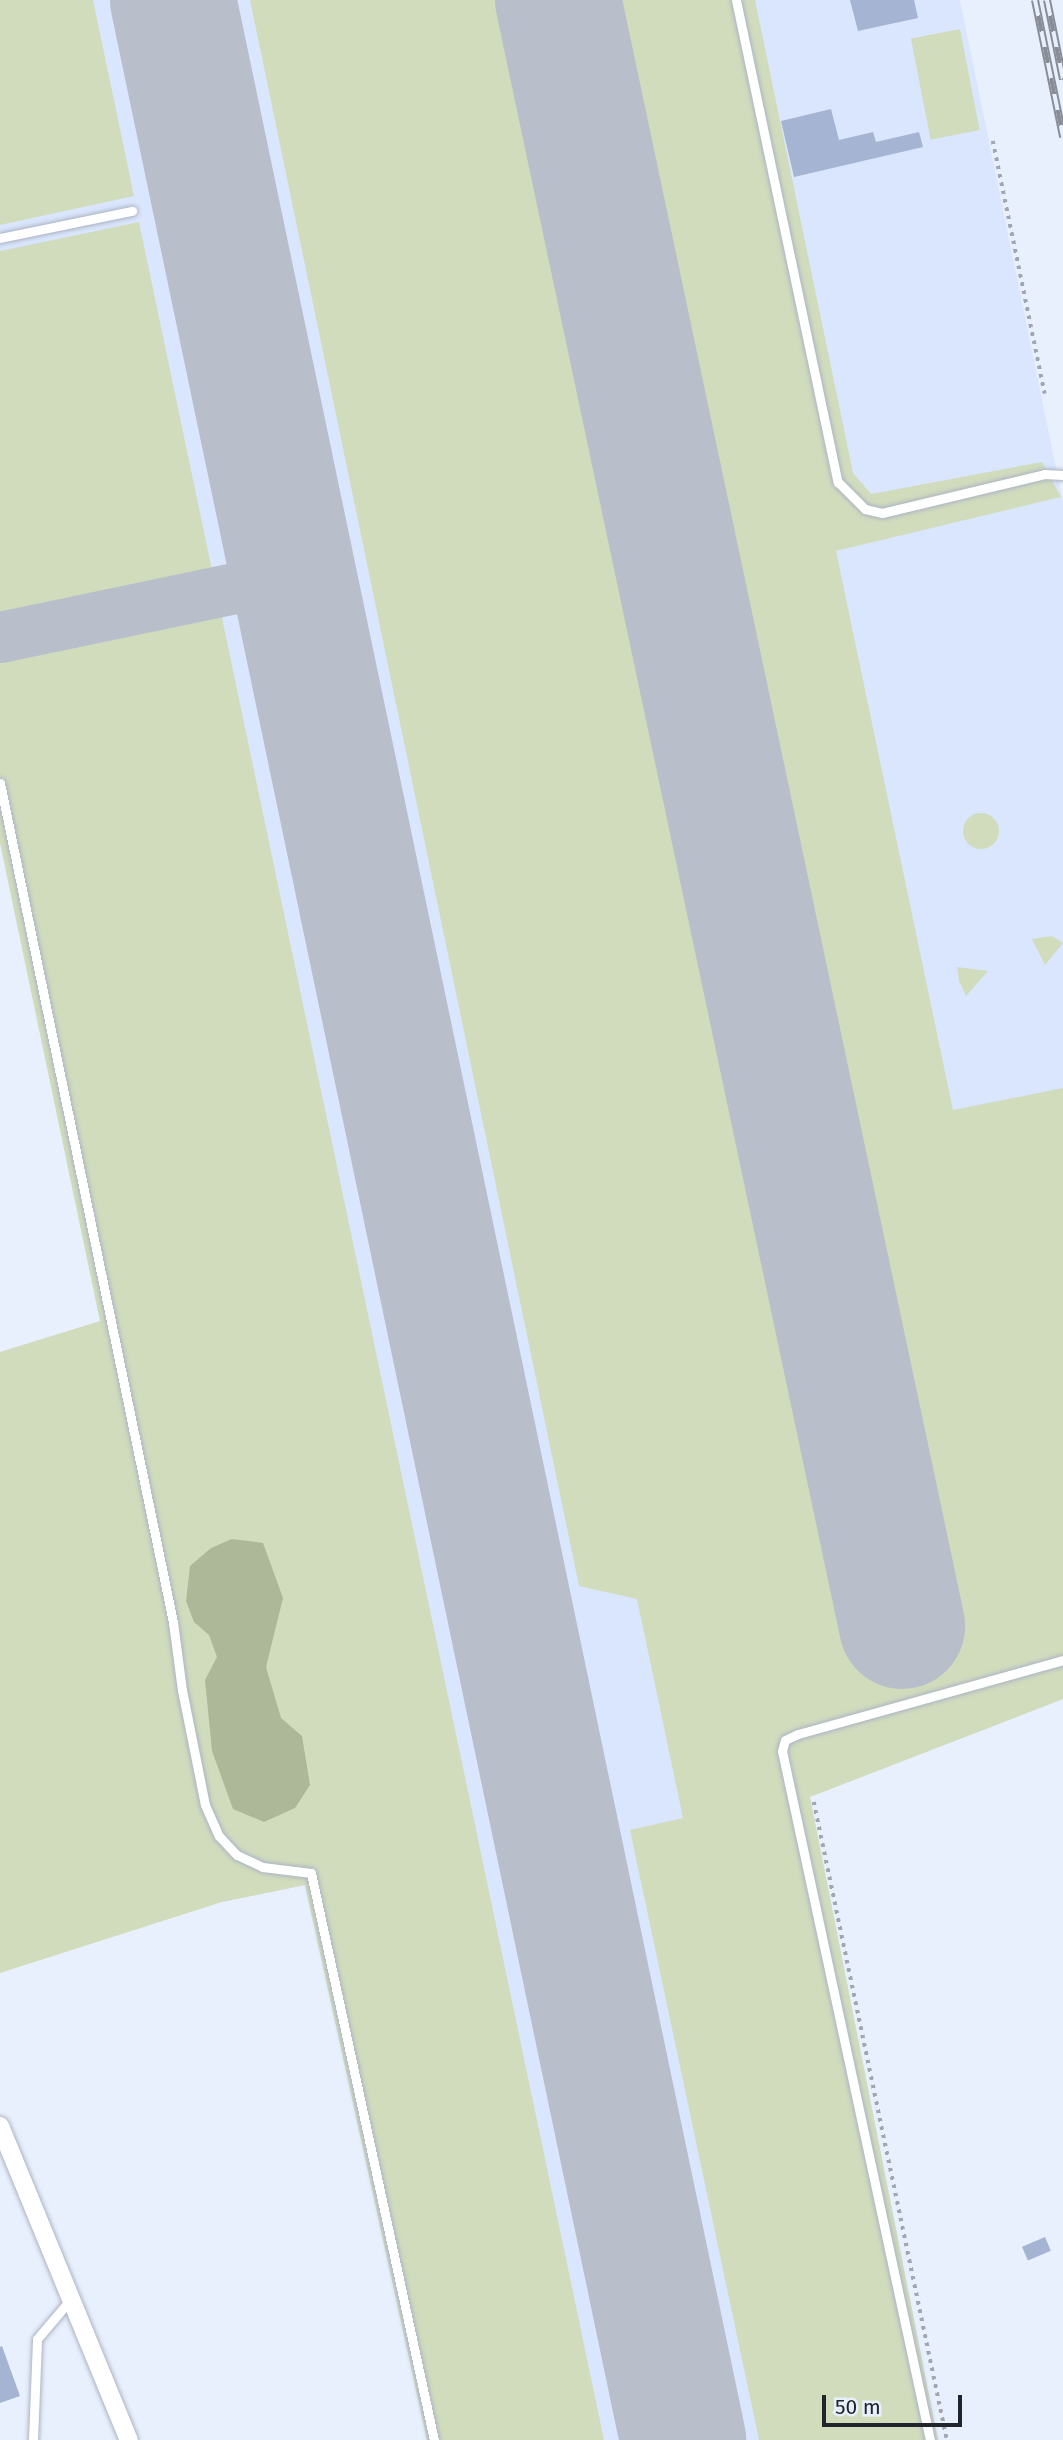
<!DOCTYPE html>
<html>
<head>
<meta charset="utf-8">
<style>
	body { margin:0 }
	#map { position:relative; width:1063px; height:2440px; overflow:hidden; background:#e9f0fd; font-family:"Fira Sans",sans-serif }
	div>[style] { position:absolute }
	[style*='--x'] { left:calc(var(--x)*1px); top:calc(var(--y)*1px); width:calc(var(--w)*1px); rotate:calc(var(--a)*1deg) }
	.built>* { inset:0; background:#dae6fd }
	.green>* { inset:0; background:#d1dcbd; transform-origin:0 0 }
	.round { border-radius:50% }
	.water>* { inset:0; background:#acb898 }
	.taxiway>* { height:51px; margin:-25.5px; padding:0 25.5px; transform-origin:25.5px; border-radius:25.5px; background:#b8beca }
	.runway>* { height:126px; margin:-63px; padding:0 63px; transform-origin:63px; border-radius:63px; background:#b8beca }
	.building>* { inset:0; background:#a5b4d3; transform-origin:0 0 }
	.path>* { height:3.5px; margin-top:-1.75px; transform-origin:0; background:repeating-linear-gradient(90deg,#a1a6b1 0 3.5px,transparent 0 8.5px) }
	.roads { filter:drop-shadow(0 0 2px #acb4c4) drop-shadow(0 0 2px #acb4c4) }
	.lane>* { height:9px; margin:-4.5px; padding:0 4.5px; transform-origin:4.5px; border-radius:4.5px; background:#fff }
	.street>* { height:18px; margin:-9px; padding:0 9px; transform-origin:9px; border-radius:9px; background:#fff }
	.rail>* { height:8px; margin-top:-4px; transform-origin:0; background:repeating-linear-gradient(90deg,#e9f0fd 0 16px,#888d97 0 32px); box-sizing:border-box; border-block:2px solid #888d97 }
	span { translate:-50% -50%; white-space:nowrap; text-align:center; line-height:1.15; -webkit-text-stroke:6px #e9f0fd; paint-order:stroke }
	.scale { position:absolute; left:822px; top:2395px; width:140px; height:32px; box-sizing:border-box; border:4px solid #21242a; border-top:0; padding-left:9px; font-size:21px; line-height:24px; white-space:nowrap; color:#21242a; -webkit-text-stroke:5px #e9f0fd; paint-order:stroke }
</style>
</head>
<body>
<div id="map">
	<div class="built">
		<i style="clip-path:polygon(0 0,960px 0,1063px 502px,1063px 1699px,810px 1797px,938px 2440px,427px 2440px,305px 1885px,222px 1902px,0 843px)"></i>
	</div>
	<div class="green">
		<i style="clip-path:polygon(0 0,93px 0,134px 196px,0 225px)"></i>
		<i style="clip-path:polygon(250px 0,755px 0,853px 473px,871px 494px,1042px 462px,1061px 497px,836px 551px,953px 1110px,1063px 1088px,1063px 1699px,810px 1797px,938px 2440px,759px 2440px,630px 1830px,683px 1818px,637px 1599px,579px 1586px)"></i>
		<i style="left:960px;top:29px;width:103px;height:50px;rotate:79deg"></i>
		<i style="clip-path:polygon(139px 222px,604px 2440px,427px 2440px,305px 1885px,222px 1902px,0 1973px,0 1352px,100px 1321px,0 843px,0 251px)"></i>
		<i class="round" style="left:963px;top:813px;width:36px;height:36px"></i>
		<i style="clip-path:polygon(1052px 936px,1063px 943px,1045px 965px,1032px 939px)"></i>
		<i style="clip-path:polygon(957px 967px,988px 971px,966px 996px,959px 981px)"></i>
	</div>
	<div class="water">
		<i style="clip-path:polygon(232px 1539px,263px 1543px,283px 1598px,266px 1667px,281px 1718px,302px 1736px,310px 1785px,295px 1808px,264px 1822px,233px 1809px,212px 1751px,205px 1680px,217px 1657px,209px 1635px,194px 1622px,186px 1601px,190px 1566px,211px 1548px)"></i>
	</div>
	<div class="taxiway">
		<i style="--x:0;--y:637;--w:299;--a:-11.8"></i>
	</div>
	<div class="runway">
		<i style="--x:173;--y:0;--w:2493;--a:78.19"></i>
		<i style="--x:558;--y:0;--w:1662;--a:78.05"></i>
	</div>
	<div class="building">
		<i style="clip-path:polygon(850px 0,914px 0,918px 18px,858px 31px)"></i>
		<i style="clip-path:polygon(831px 109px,839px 140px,873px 132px,876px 142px,919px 132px,923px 147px,794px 177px,781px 121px)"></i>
		<i style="left:1045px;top:2237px;width:15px;height:25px;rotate:67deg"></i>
		<i style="clip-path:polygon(2px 2346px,20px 2396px,0 2403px,0 2347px)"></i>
	</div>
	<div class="path">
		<i style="--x:993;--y:141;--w:258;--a:78.4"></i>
		<i style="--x:814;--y:1802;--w:652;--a:78.22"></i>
	</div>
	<div class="roads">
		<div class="lane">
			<i style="--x:736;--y:0;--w:493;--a:78.1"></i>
			<i style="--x:838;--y:482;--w:38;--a:45"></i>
			<i style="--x:865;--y:509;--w:17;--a:13"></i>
			<i style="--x:882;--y:513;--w:167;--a:-13.5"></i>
			<i style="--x:1044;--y:474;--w:19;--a:3"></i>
			<i style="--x:0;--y:238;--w:135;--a:-11.6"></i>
			<i style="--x:0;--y:783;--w:857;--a:78.35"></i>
			<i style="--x:173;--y:1622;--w:69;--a:82.5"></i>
			<i style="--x:182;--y:1690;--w:117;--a:78.7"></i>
			<i style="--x:205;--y:1805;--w:34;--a:66"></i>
			<i style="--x:219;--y:1836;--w:26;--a:47"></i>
			<i style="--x:237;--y:1855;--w:29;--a:25"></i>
			<i style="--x:263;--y:1867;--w:48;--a:7.1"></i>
			<i style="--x:311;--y:1873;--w:580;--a:77.76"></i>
			<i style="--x:33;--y:2440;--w:101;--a:-87.7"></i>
			<i style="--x:37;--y:2339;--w:51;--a:-49.8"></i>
			<i style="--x:930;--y:2440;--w:705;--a:-102.12"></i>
			<i style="--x:782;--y:1751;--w:11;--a:-75"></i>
			<i style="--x:785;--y:1740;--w:14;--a:-25"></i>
			<i style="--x:798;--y:1734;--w:275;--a:-15.6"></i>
		</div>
		<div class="street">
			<i style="--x:0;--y:2126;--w:339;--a:67.7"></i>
		</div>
	</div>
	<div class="rail">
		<i style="--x:1035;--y:0;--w:140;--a:78.4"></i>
		<i style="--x:1047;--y:0;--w:81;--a:78.6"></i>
	</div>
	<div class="scale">50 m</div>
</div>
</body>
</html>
